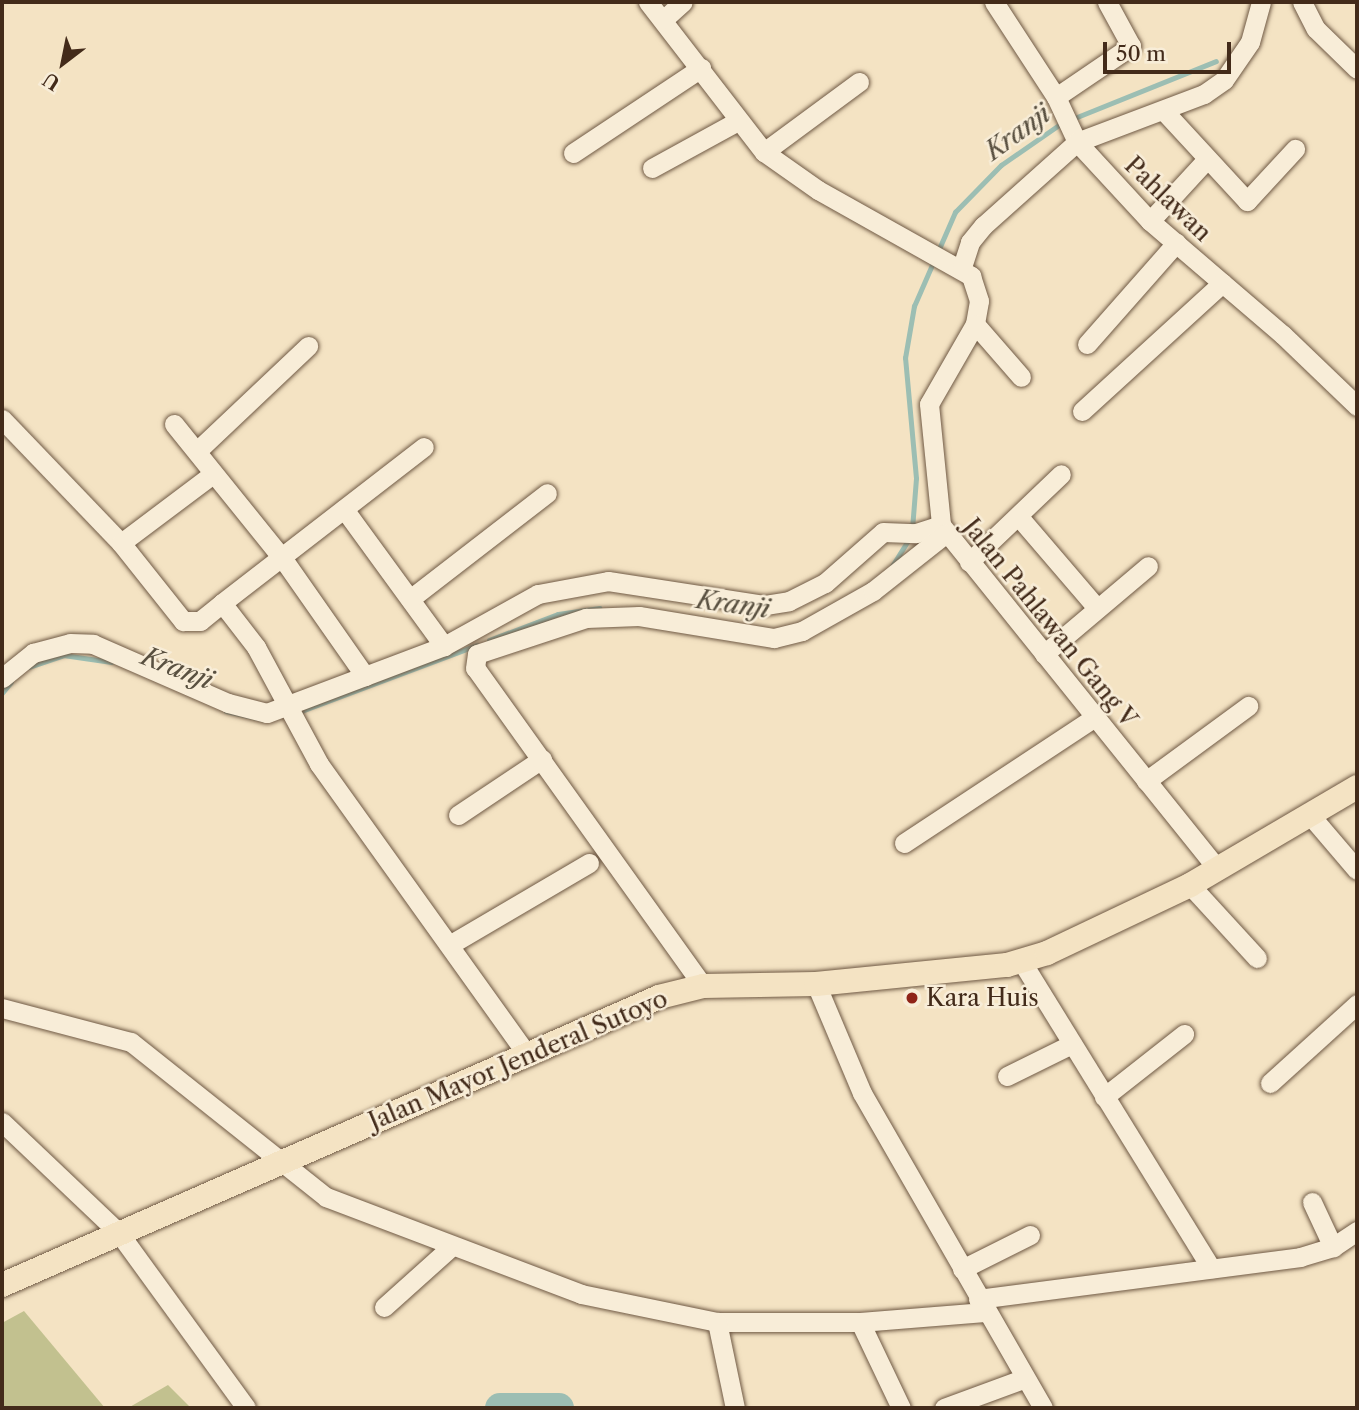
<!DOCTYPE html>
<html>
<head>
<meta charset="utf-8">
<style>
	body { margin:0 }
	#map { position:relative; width:1359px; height:1410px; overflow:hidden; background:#f4e3c3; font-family:"Libre Caslon Text",serif }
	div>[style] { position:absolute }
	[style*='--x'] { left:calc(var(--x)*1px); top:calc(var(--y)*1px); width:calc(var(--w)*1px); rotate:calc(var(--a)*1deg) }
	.green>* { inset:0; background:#c2c18f }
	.stream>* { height:5px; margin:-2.5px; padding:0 2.5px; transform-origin:2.5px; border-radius:2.5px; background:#9cbeb3 }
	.river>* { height:30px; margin:-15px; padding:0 15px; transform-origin:15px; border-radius:15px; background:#9cbeb3 }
	.roads { filter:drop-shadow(0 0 2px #6f5944) drop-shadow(0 0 2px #6f5944) }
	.minor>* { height:19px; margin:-9.5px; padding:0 9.5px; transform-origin:9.5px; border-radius:9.5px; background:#f8edd8 }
	.major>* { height:24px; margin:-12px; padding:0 12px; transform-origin:12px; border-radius:12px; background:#f4e3c3 }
	.dots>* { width:19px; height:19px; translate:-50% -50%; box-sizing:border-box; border:4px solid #f8edd8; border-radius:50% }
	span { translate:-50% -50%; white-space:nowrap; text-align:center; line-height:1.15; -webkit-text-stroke:5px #f8edd8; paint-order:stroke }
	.street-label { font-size:24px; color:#432b1a }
	.poi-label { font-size:24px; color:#432b1a }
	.left { translate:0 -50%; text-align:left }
	.water-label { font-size:26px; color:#595040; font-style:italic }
	.frame { position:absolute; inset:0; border:4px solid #432b1a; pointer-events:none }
	.north { position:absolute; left:28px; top:28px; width:70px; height:70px; -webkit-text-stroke:5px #f8edd8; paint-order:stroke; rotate:212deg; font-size:19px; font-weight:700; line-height:28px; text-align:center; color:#432b1a }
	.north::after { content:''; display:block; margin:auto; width:24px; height:32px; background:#432b1a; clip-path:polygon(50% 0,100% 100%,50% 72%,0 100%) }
	.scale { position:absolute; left:1103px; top:42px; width:128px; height:32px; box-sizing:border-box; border:4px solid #432b1a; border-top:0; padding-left:9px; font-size:21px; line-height:24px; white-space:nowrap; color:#432b1a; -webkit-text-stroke:5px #f8edd8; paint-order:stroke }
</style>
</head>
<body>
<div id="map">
	<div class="green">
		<i style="clip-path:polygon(24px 1311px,105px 1408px,3px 1408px,2px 1323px)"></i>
		<i style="clip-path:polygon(168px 1385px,191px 1408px,128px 1408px)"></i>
	</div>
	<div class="stream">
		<i style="--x:1072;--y:119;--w:155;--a:-21.9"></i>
		<i style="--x:912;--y:529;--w:51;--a:-85.5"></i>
		<i style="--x:916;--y:478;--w:121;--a:-95.2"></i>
		<i style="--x:905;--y:358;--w:53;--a:-80.2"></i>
		<i style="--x:914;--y:306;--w:103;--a:-66.4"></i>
		<i style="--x:955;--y:212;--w:66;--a:-45.6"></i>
		<i style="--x:1001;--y:165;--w:75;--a:-34.7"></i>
		<i style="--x:892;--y:566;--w:32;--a:-58"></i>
		<i style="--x:489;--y:640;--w:74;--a:-20.6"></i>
		<i style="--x:558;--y:614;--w:42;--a:-8.1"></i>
		<i style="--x:29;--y:667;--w:36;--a:-19"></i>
		<i style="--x:63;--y:655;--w:49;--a:8.3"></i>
		<i style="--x:2;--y:693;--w:14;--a:-51"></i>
		<i style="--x:226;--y:711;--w:41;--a:12.7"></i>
		<i style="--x:296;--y:713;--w:193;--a:-20.6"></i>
	</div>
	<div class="river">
		<i style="--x:500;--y:1408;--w:59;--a:0"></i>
	</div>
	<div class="roads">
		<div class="minor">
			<i style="--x:648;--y:2;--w:190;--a:52.3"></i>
			<i style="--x:764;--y:152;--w:66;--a:35.1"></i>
			<i style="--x:818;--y:190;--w:176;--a:29.3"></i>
			<i style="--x:971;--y:276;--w:26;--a:72"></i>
			<i style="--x:979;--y:301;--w:23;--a:100"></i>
			<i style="--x:975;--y:324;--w:92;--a:119.9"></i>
			<i style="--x:929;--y:404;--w:122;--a:84.3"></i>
			<i style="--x:941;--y:525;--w:442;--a:51.2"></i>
			<i style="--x:994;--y:2;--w:113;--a:56.9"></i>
			<i style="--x:1056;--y:97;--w:50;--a:65"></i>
			<i style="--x:1077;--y:142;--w:136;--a:-20.7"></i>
			<i style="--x:1204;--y:94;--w:24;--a:-35"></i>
			<i style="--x:1224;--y:80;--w:46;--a:-55.6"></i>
			<i style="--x:1250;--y:42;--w:41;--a:-74.6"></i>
			<i style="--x:1302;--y:2;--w:30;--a:63"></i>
			<i style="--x:1316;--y:29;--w:57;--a:44.3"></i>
			<i style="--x:664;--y:19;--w:25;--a:-42"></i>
			<i style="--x:1056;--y:97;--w:91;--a:-34.2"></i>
			<i style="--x:1131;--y:46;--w:50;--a:-118.6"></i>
			<i style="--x:1163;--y:110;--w:124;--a:47.3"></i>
			<i style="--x:1247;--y:201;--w:71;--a:-47.3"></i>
			<i style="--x:764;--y:152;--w:118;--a:-36.4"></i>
			<i style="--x:573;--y:153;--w:154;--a:-33.6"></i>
			<i style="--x:652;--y:168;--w:96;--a:-28.7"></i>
			<i style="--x:1150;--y:221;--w:83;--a:-47.4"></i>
			<i style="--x:962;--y:267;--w:26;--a:-72"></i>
			<i style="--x:970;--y:242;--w:21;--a:-51"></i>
			<i style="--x:983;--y:226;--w:126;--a:-41.8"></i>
			<i style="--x:1077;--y:142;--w:108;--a:47.3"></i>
			<i style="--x:1150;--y:221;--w:175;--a:40.6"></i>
			<i style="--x:1283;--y:335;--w:103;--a:43.8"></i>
			<i style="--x:975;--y:324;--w:70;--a:49"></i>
			<i style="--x:1087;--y:344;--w:135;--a:-48.6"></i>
			<i style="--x:1082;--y:411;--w:190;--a:-42.4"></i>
			<i style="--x:2;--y:419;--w:172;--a:46.2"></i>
			<i style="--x:121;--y:543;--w:100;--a:51.5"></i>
			<i style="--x:183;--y:621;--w:17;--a:0"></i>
			<i style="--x:200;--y:621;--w:28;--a:-39"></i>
			<i style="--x:222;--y:603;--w:56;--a:52.3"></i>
			<i style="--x:256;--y:647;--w:133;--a:61.7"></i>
			<i style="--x:319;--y:764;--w:359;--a:54.4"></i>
			<i style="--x:174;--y:424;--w:174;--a:51.1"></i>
			<i style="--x:283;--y:559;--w:143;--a:55"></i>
			<i style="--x:197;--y:451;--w:153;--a:-43.4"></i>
			<i style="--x:344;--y:509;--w:170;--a:53.9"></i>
			<i style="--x:1019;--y:517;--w:120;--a:49.4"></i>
			<i style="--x:121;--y:543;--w:115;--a:-36.9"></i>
			<i style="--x:969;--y:562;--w:127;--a:-43.7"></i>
			<i style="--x:410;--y:599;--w:173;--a:-37.7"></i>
			<i style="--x:222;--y:603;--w:255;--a:-37.7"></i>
			<i style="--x:1044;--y:654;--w:136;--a:-40.2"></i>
			<i style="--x:2;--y:678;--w:40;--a:-39"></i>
			<i style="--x:33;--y:653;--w:38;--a:-15"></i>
			<i style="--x:70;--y:643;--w:23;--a:2"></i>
			<i style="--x:93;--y:644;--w:147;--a:23.6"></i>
			<i style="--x:228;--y:703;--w:40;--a:14.4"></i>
			<i style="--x:267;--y:713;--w:189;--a:-20.7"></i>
			<i style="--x:444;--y:646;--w:107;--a:-29"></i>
			<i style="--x:538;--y:594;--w:71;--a:-10.5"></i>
			<i style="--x:608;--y:581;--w:159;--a:8.7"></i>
			<i style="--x:765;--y:605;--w:24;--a:-9"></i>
			<i style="--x:789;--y:601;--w:40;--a:-26.6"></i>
			<i style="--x:825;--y:583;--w:77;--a:-41.3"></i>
			<i style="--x:883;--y:532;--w:33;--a:2"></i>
			<i style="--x:916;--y:533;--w:26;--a:-18"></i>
			<i style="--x:1146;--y:781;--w:127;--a:-36.3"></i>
			<i style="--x:458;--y:815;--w:101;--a:-33.7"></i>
			<i style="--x:1310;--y:815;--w:72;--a:49.5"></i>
			<i style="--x:904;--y:843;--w:229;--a:-33.4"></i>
			<i style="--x:1190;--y:885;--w:99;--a:47.5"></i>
			<i style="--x:451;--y:944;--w:160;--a:-30.4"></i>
			<i style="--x:1022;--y:962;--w:360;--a:58.3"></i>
			<i style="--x:816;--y:984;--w:118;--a:67.1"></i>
			<i style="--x:862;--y:1093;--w:363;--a:60.1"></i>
			<i style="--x:703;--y:986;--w:391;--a:-125.6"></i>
			<i style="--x:475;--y:668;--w:14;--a:-82"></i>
			<i style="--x:477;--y:654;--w:115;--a:-18.3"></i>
			<i style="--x:586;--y:618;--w:53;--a:-2.2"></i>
			<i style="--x:639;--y:616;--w:137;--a:9.3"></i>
			<i style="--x:774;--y:638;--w:29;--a:-14"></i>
			<i style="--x:802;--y:631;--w:81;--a:-29.4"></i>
			<i style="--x:873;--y:591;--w:92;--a:-38.4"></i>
			<i style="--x:2;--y:1008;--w:133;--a:14.8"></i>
			<i style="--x:131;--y:1042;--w:249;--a:38.5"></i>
			<i style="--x:326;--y:1197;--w:273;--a:20.8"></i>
			<i style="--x:581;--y:1294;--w:139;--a:11.6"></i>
			<i style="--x:717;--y:1322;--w:143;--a:0"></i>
			<i style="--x:860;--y:1322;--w:125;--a:-4.6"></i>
			<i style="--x:1007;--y:1076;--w:70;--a:-26.2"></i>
			<i style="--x:1270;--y:1083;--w:118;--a:-42.2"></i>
			<i style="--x:1104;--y:1097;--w:102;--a:-38.2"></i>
			<i style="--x:2;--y:1122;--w:161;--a:43.5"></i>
			<i style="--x:119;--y:1233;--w:216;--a:54"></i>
			<i style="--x:1312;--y:1202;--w:50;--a:65"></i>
			<i style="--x:962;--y:1269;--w:76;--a:-26.6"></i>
			<i style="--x:978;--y:1299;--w:325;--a:-7.4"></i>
			<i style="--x:1300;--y:1257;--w:34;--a:-17"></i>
			<i style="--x:1333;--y:1247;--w:29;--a:-34"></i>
			<i style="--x:384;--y:1307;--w:91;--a:-41.9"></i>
			<i style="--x:717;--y:1322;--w:88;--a:78.2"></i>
			<i style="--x:860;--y:1322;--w:95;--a:64.5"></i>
			<i style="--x:944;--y:1408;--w:84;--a:-20.2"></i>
		</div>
		<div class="major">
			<i style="--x:2;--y:1285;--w:717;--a:-23.67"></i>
			<i style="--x:659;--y:997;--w:45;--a:-14"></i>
			<i style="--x:703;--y:986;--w:113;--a:-1"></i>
			<i style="--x:816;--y:984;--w:192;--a:-5.7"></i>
			<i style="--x:1007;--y:965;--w:42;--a:-16.7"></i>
			<i style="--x:1047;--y:953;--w:158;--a:-25.4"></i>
			<i style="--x:1190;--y:885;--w:194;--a:-30.4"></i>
		</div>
	</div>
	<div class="dots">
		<i style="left:912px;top:998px;background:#8f2418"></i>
	</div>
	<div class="street-label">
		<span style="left:1168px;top:199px;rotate:44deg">Pahlawan</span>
		<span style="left:1050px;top:623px;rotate:51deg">Jalan Pahlawan Gang V</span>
		<span style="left:518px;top:1060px;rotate:-23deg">Jalan Mayor Jenderal Sutoyo</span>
	</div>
	<div class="poi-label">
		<span class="left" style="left:926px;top:998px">Kara Huis</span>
	</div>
	<div class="water-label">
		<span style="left:1018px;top:133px;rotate:-36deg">Kranji</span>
		<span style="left:733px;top:605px;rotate:8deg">Kranji</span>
		<span style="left:177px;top:669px;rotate:21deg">Kranji</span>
	</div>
	<div class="frame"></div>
	<div class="north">U</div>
	<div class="scale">50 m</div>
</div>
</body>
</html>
